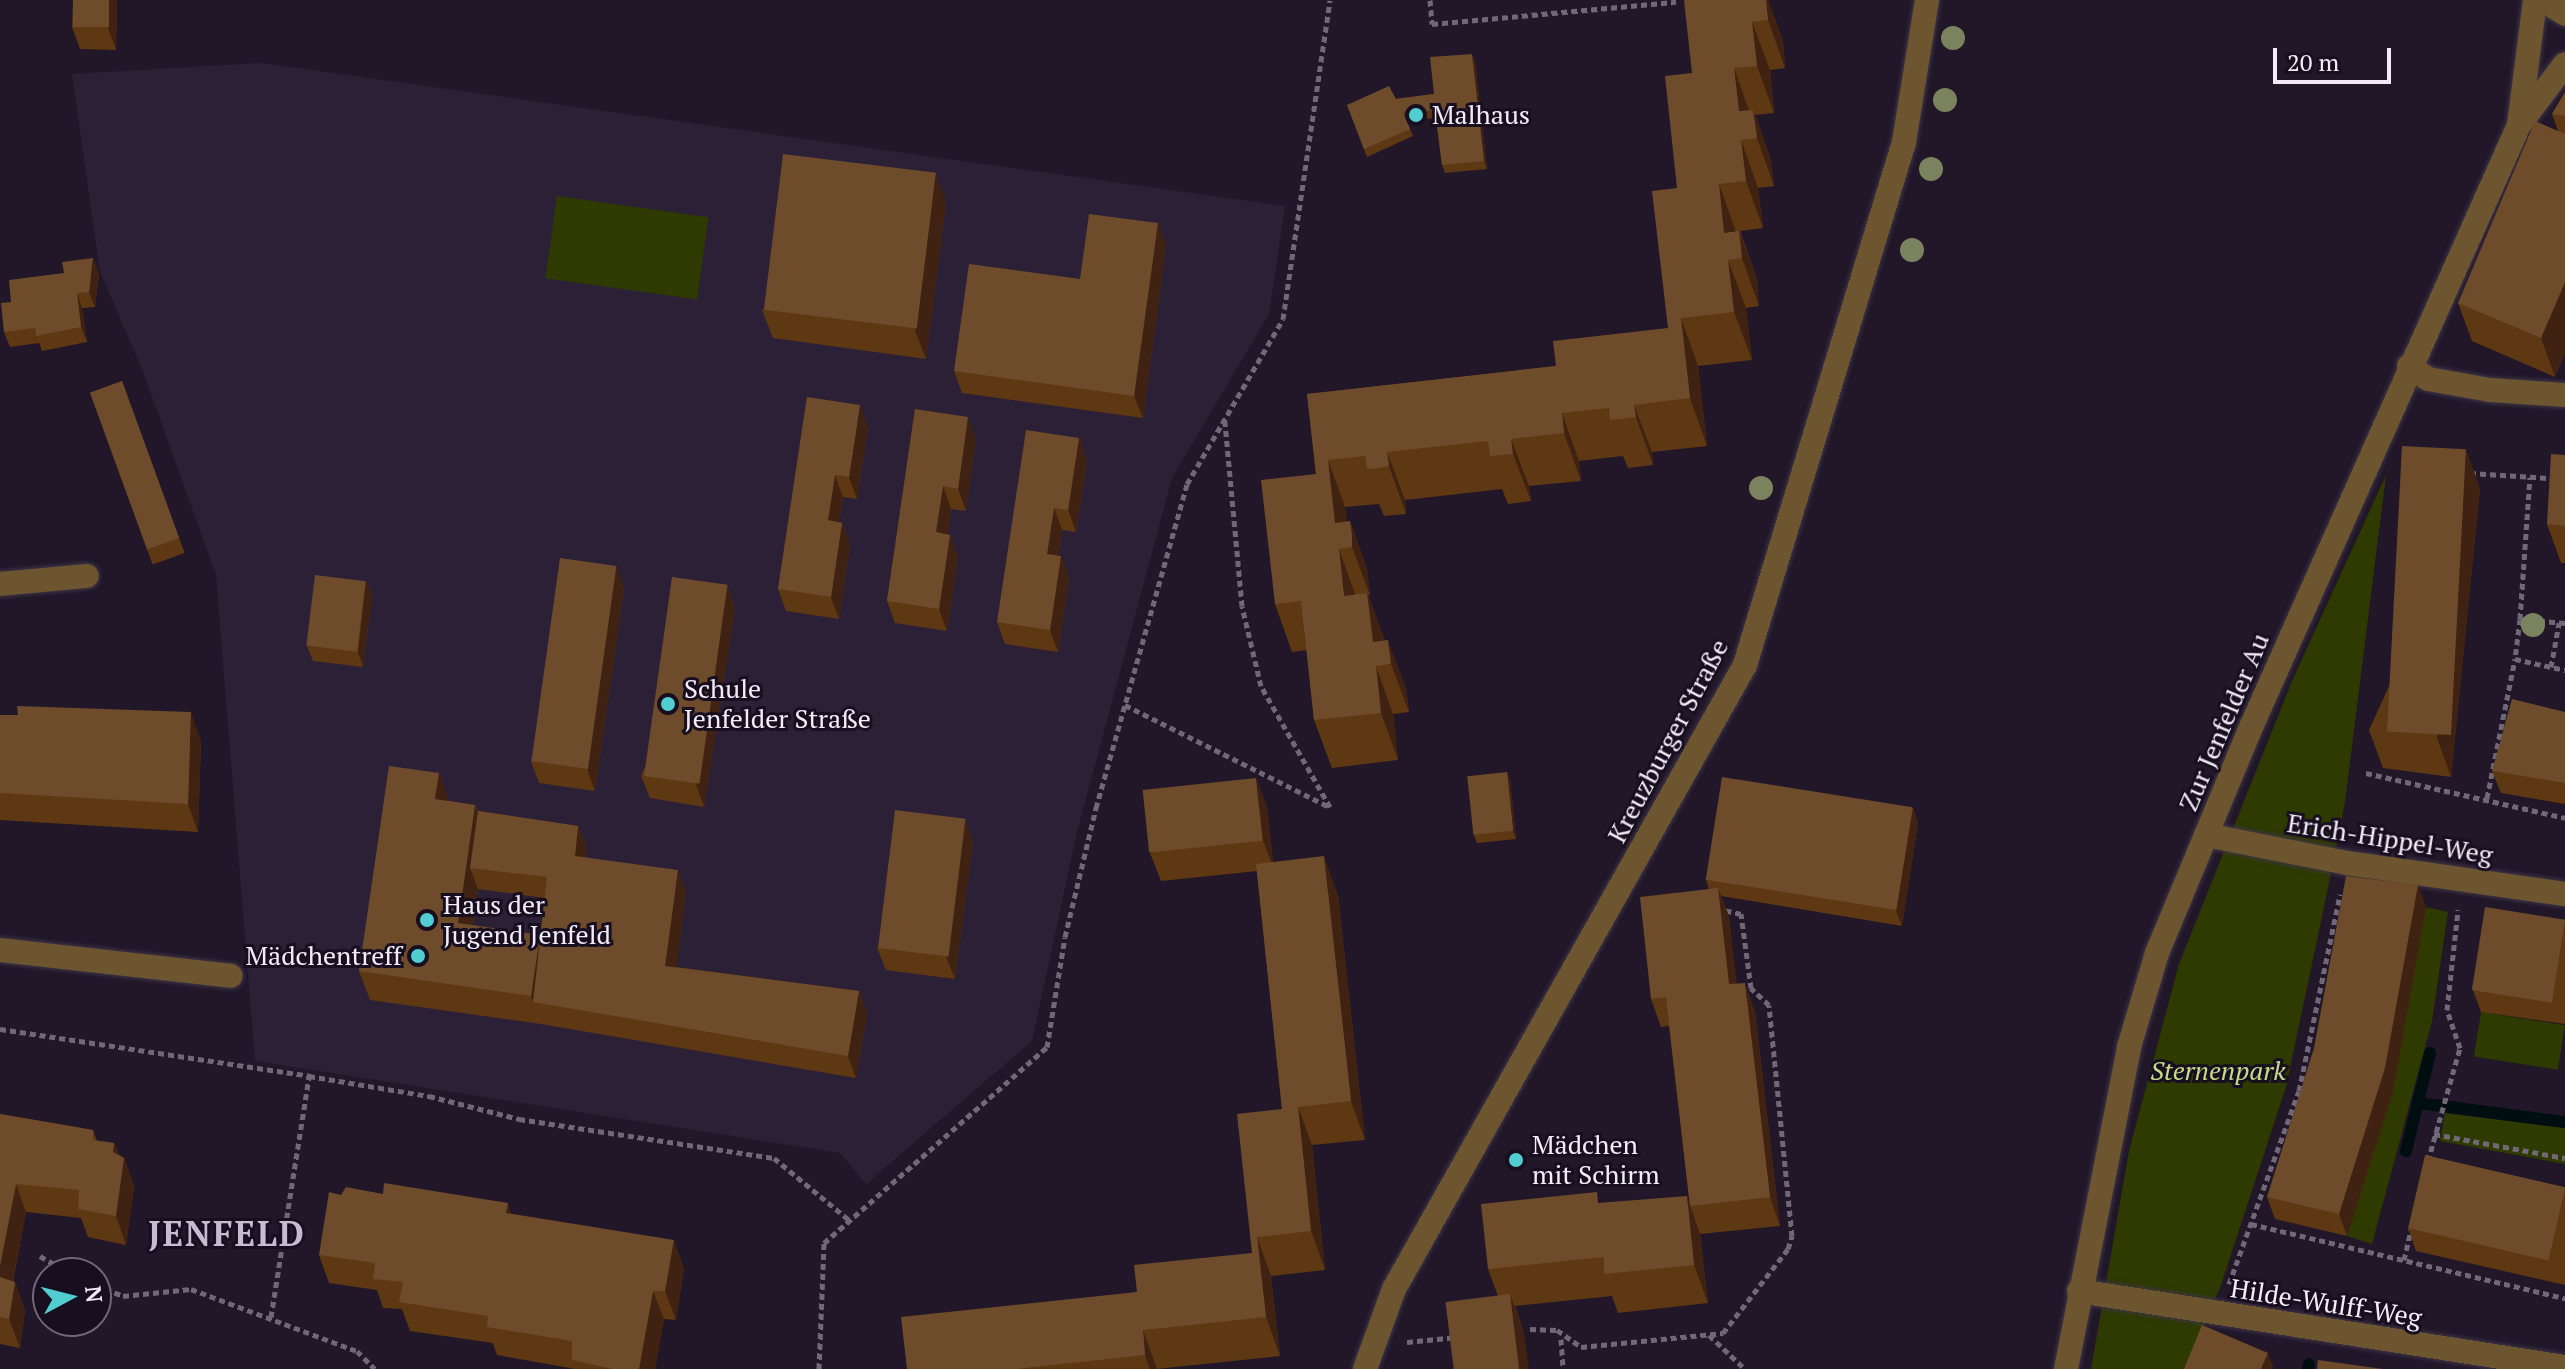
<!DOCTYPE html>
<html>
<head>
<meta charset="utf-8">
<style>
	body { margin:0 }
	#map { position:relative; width:2565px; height:1369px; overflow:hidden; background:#211729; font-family:"PT Serif",serif }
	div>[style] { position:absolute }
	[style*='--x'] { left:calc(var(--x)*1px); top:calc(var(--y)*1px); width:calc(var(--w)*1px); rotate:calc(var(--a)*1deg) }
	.built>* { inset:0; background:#2c2037 }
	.green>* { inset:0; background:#2e3a00; transform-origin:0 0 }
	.stream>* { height:12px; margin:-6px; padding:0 6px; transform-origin:6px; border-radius:6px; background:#000e0f }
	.path>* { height:5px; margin-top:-2.5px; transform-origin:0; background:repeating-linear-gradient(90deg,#706777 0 6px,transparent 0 10px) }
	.roads { filter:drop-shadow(0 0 2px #3e3546) drop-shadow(0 0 2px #3e3546) }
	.minor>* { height:24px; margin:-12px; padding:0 12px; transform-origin:12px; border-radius:12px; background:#6c552f }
	.trees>* { width:24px; height:24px; margin:-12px; border-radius:50%; background:#7b835e }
	.wall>* { inset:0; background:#5e3812; transform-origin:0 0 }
	.shaded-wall>* { inset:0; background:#3f2211 }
	.building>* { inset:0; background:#6e4b2b; transform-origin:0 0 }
	.dots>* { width:22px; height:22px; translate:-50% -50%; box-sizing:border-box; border:4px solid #170e1f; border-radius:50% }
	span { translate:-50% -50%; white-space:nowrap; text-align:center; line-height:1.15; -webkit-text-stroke:6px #170e1f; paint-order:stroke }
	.poi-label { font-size:26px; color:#f2ebf8 }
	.left { translate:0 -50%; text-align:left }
	.right { translate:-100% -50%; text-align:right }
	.street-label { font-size:26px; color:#f2ebf8 }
	.park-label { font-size:26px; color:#c5db89; font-style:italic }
	.district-label { font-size:34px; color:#c7bbd4; font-weight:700; letter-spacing:2px }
	.north { position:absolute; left:32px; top:1257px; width:80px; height:80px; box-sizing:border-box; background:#170e1f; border:2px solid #6f6676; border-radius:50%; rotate:83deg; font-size:22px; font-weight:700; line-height:32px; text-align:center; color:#f2ebf8 }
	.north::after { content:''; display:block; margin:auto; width:28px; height:36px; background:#52cdcf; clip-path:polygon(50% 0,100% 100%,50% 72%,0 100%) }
	.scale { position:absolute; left:2273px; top:48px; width:118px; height:36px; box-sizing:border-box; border:4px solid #f2ebf8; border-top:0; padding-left:10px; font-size:24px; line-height:28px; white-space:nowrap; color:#f2ebf8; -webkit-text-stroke:6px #170e1f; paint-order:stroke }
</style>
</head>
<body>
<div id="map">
	<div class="built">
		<i style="clip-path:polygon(261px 63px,1285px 206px,1269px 314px,1172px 478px,1077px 832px,1032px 1041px,866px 1184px,840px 1153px,255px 1061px,216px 575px,141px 366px,100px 272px,72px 74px)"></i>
	</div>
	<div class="green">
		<i style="left:557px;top:196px;width:153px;height:83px;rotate:8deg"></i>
		<i style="clip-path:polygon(2386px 475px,2345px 802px,2328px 888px,2286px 1087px,2220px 1288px,2184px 1369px,2091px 1369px,2129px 1151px,2179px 964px,2292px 681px)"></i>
		<i style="clip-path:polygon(2426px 907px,2448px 912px,2432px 1021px,2372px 1244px,2347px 1236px,2393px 1091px)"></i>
		<i style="left:2481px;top:1012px;width:85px;height:45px;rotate:9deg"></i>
		<i style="clip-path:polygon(2445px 1113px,2565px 1128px,2565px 1164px,2440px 1141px)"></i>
	</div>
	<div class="stream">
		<i style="--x:2418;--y:1103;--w:148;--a:7.4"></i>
		<i style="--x:2406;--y:1151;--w:101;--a:-76.2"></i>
		<i style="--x:2308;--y:1369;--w:5;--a:-79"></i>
	</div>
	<div class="path">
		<i style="--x:1430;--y:0;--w:24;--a:85"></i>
		<i style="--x:1432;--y:24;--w:245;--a:-5.2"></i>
		<i style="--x:2470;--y:473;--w:95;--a:3.6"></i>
		<i style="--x:2520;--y:619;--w:142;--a:-86"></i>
		<i style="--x:2565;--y:623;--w:45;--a:-174.9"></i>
		<i style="--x:2520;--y:619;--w:40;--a:97.1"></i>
		<i style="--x:2515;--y:659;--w:51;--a:12.4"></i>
		<i style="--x:2551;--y:667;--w:45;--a:-79.7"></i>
		<i style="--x:1125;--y:705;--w:229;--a:26.5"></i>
		<i style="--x:1330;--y:807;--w:139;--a:-119.7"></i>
		<i style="--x:1261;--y:686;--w:82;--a:-103.4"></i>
		<i style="--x:1242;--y:606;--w:186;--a:-95.3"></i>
		<i style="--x:2366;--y:773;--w:204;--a:12.7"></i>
		<i style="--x:2487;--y:798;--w:142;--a:-78.6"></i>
		<i style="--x:0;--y:1029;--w:313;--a:8.6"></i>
		<i style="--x:309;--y:1076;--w:122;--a:9.5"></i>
		<i style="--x:429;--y:1096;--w:93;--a:14.3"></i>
		<i style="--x:519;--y:1119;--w:258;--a:8.7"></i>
		<i style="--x:774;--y:1158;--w:96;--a:39.5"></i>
		<i style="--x:2434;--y:1134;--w:133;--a:10.4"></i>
		<i style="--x:2428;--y:1161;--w:117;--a:-74.2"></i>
		<i style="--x:2460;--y:1048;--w:40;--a:-108.9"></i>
		<i style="--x:2447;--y:1010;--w:101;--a:-83.7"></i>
		<i style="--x:2251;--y:1224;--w:323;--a:13.3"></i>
		<i style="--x:40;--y:1256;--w:34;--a:30"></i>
		<i style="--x:2404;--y:1260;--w:32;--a:-77"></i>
		<i style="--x:2229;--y:1284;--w:205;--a:-70.1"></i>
		<i style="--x:2299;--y:1091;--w:201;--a:-78.2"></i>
		<i style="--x:96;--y:1285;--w:29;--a:22"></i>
		<i style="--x:123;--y:1296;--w:68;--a:-5.9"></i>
		<i style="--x:191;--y:1289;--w:177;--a:20.5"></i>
		<i style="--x:357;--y:1351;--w:25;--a:45"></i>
		<i style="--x:271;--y:1317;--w:244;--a:-81"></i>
		<i style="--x:1530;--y:1329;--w:27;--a:2"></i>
		<i style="--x:1557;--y:1330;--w:29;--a:35"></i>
		<i style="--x:1581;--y:1347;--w:143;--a:-5.6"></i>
		<i style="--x:1723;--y:1333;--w:106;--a:-52.3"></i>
		<i style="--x:1788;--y:1249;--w:14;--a:-73"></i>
		<i style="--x:1792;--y:1236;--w:232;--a:-95.7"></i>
		<i style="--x:1769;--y:1005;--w:25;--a:-137"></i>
		<i style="--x:1751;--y:988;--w:75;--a:-97.7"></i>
		<i style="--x:1741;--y:914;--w:18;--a:-167"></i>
		<i style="--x:1709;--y:1335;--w:50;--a:43.4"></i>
		<i style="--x:1561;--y:1339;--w:30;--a:86"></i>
		<i style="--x:1407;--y:1342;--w:50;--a:-5.7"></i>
		<i style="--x:819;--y:1369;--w:126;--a:-87.7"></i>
		<i style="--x:824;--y:1243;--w:297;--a:-41.3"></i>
		<i style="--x:1047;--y:1047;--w:111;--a:-80.7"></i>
		<i style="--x:1065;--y:937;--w:133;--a:-76.5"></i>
		<i style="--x:1096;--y:808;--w:337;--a:-74.3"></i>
		<i style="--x:1187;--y:484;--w:191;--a:-59.8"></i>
		<i style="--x:1283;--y:319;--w:322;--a:-81.6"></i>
	</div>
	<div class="roads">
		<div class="minor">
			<i style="--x:2543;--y:0;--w:26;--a:32"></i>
			<i style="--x:2519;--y:125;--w:126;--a:-82.7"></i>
			<i style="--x:2409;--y:366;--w:23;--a:34"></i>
			<i style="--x:2428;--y:379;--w:63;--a:10.1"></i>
			<i style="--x:2490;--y:390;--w:75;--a:3.8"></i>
			<i style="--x:0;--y:584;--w:87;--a:-5.3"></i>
			<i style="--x:2206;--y:835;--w:144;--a:11.2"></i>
			<i style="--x:2347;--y:863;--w:220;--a:8.1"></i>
			<i style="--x:0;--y:950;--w:232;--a:6.4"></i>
			<i style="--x:2079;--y:1291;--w:492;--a:8.9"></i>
			<i style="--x:1365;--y:1369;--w:85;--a:-70.1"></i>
			<i style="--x:1394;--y:1289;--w:716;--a:-60.64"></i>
			<i style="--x:1745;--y:665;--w:547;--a:-73.09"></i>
			<i style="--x:1904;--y:142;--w:144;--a:-80.8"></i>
			<i style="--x:2066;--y:1369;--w:328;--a:-78.9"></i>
			<i style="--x:2129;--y:1047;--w:98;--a:-73.4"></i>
			<i style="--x:2157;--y:953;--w:247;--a:-67.4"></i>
			<i style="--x:2252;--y:725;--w:657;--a:-66.01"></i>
			<i style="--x:2519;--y:125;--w:76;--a:-53"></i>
		</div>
	</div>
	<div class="trees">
		<i style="left:1953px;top:38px"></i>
		<i style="left:1945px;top:100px"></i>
		<i style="left:1931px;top:169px"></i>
		<i style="left:1912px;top:250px"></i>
		<i style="left:1761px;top:488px"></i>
		<i style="left:2533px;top:625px"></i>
	</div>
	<div class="wall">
		<i style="clip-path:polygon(73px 0,117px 0,116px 50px,80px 49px,72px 27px)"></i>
		<i style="clip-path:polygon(1768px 0,1783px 41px,1785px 68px,1770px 70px,1774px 113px,1755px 115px,1770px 157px,1774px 186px,1758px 188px,1763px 228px,1740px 231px,1757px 279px,1759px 306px,1746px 308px,1752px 360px,1698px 366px,1707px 446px,1652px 452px,1653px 465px,1628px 468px,1623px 456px,1579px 461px,1581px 481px,1529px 486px,1531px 501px,1508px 504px,1502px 489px,1405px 500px,1406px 514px,1384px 516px,1379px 504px,1345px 507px,1347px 522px,1350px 521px,1367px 569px,1370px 595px,1368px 595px,1385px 641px,1406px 688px,1409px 712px,1393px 714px,1398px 760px,1332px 768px,1314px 720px,1307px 650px,1292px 652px,1275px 604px,1316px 474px,1307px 394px,1556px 366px,1668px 328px,1677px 188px,1692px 73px)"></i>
		<i style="clip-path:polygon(1475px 61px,1487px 169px,1445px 173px,1442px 165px,1436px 118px,1406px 120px,1413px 136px,1367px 157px,1347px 105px,1434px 94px)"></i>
		<i style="clip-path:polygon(2565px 92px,2565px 353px,2555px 377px,2472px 341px,2458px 303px,2558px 131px,2552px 114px)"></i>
		<i style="clip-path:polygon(946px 202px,926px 359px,773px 338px,762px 310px)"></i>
		<i style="clip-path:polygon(1166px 245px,1143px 418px,962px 393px,954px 371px,1080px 279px)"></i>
		<i style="clip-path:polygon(99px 274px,95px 307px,82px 308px,87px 342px,42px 351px,39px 343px,10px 347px,4px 332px,11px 302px)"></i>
		<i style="left:122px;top:381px;width:183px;height:34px;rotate:70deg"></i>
		<i style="clip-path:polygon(807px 397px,868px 427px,857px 499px,843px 497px,839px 522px,842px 523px,850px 545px,839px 619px,786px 611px,778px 589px)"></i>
		<i style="clip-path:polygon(915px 409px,976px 439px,966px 511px,951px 509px,947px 534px,950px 535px,958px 557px,947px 631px,895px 623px,887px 601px)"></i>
		<i style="clip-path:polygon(1079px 438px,1087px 461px,1076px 532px,1062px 530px,1058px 556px,1069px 578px,1058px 652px,1005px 644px,997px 622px)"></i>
		<i style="clip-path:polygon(2565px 455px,2565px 563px,2561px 563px,2547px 524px)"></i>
		<i style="clip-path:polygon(2480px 488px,2451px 777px,2383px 768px,2369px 730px)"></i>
		<i style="clip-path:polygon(366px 581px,372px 596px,363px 667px,313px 661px,307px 646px)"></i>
		<i style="clip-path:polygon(727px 585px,735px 608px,704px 807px,650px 798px,641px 776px)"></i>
		<i style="clip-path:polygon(624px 588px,595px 791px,539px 783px,531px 761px)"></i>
		<i style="clip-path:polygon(2565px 712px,2565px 804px,2501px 793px,2492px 771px)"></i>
		<i style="clip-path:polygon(0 715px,201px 740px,198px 832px,0 820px)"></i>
		<i style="clip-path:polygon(1507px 772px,1510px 780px,1516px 839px,1477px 843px,1474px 835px)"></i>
		<i style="clip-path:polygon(evenodd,449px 801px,475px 805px,478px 811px,578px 826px,587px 848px,585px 857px,686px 892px,676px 967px,859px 991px,867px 1014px,856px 1078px,541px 1024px,370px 1000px,359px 971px,449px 801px,478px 889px,545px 898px,540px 937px,473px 925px,478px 889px)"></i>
		<i style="clip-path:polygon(1267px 806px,1273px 862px,1338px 895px,1365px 1140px,1312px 1145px,1325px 1270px,1271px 1276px,1280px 1356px,1157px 1369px,907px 1369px,1252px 1253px,1282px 1109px,1257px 871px,1161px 881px,1150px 853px)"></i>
		<i style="clip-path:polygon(1913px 808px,1918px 823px,1902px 926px,1721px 896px,1729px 916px,1736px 983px,1755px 1011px,1780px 1226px,1700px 1234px,1708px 1303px,1618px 1313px,1612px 1296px,1515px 1306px,1524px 1333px,1498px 1296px,1488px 1269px,1601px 1203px,1690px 1206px,1669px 1026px,1661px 1027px,1651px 999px,1709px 889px,1706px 880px)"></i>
		<i style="clip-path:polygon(973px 841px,955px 979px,886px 970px,877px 948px)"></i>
		<i style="clip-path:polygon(2426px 907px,2393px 1091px,2347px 1236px,2275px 1219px,2267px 1197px)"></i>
		<i style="clip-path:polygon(2565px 919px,2565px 1024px,2481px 1012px,2473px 990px)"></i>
		<i style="clip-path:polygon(0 1114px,93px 1130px,97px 1141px,114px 1143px,119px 1155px,124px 1158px,134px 1186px,126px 1245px,88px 1237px,81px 1218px,26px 1212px,13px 1281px,15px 1282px,25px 1311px,20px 1348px,0 1344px)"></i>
		<i style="clip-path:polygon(2565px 1187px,2565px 1285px,2416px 1251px,2408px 1228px)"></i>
		<i style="clip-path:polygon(383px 1194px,512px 1214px,684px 1268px,676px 1320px,664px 1319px,655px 1369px,575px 1369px,497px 1355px,493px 1343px,410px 1331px,402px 1309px,383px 1308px,377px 1290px,329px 1283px,319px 1255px,341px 1195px)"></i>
	</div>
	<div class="shaded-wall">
		<i style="clip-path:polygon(109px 0,117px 0,116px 50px,108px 28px)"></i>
		<i style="clip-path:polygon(1766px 0,1768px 0,1783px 41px,1785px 68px,1768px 20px)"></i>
		<i style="clip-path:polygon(1752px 22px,1770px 70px,1774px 113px,1757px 66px)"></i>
		<i style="clip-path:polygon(1472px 54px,1475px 61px,1487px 169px,1484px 161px)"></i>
		<i style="clip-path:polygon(1734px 68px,1751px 116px,1739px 111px)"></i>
		<i style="clip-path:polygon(1753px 110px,1770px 157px,1774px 186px,1757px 138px)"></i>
		<i style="clip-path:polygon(1741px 140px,1758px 188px,1763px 228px,1746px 181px)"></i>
		<i style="clip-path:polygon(936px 174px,946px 202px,926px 359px,915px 331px)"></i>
		<i style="clip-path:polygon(1719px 184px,1736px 232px,1724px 233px)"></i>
		<i style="clip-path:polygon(1158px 223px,1166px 245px,1143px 418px,1134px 396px)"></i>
		<i style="clip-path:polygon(1739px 231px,1757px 279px,1759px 306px,1742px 258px)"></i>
		<i style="clip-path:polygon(93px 258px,99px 274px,95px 307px,89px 292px)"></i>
		<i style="clip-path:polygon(1728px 260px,1746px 308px,1752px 360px,1734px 312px)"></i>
		<i style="clip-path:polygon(2565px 282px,2565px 353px,2555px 377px,2541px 338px)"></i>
		<i style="clip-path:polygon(77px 293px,82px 308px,87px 342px,81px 327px)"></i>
		<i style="clip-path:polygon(1681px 318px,1698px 366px,1707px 446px,1690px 398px)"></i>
		<i style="clip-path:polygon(860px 405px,868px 427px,857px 499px,849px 477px)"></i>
		<i style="clip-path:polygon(1634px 405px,1652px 452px,1653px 465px,1636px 417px)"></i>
		<i style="clip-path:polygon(1562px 413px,1579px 461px,1581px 481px,1564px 433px)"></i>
		<i style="clip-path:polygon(968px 417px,976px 439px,966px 511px,958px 489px)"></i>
		<i style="clip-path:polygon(1079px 438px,1087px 461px,1076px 532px,1068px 510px)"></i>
		<i style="clip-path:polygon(1511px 439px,1529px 486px,1531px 501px,1513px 454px)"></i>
		<i style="clip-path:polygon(2466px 449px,2480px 488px,2451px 777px,2437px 738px)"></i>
		<i style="clip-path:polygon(1387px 452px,1405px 500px,1406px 514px,1389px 466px)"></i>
		<i style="clip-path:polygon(1328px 460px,1345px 507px,1350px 548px,1335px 523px)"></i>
		<i style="clip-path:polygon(835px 475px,843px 497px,836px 542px,828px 520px)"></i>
		<i style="clip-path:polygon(943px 486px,951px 509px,944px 555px,936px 532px)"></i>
		<i style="clip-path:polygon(1054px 508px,1062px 530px,1055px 576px,1047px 554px)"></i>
		<i style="clip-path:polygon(1350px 521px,1367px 569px,1370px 595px,1352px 547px)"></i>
		<i style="clip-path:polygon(842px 523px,850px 545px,839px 619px,831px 597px)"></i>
		<i style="clip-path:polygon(950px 535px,958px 557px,947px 631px,939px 609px)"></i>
		<i style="clip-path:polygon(1339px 549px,1356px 597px,1344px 596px)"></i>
		<i style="clip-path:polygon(1061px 556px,1069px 578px,1058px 652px,1050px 630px)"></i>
		<i style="clip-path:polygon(616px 566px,624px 588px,595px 791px,587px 769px)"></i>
		<i style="clip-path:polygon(366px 581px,372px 596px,363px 667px,358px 652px)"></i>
		<i style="clip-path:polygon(727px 585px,735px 608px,704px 807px,696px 784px)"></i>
		<i style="clip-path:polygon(1367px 593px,1385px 641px,1373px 642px)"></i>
		<i style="clip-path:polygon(1388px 640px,1406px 688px,1409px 712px,1391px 664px)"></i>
		<i style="clip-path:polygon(1376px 666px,1393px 714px,1398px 760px,1381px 713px)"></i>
		<i style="clip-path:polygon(191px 712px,201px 740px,198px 832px,188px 804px)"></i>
		<i style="clip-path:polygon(1507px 772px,1510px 780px,1516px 839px,1513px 831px)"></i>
		<i style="clip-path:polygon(439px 773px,449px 801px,435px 799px)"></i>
		<i style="clip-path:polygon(1256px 778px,1267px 806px,1274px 869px,1263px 841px)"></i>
		<i style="clip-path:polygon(475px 805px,486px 833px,470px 868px,478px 889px,469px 951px,458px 923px)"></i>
		<i style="clip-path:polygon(1913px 808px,1918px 823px,1902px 926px,1896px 911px)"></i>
		<i style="clip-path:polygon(965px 819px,973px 841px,955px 979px,946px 957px)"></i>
		<i style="clip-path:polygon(578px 826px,587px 848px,583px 878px,575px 856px)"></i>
		<i style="clip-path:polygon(1324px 856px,1338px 895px,1365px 1140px,1351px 1101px)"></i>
		<i style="clip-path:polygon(678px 870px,686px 892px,674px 988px,665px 966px)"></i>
		<i style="clip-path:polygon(2418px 885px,2426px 907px,2393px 1091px,2347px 1236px,2339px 1214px)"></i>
		<i style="clip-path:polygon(1718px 888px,1729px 916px,1740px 1012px,1729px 984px)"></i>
		<i style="clip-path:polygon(540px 935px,550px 963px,533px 1002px,531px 996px)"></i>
		<i style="clip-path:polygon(1745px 983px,1755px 1011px,1780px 1226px,1770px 1197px)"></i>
		<i style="clip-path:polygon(859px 991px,867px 1014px,856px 1078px,848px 1056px)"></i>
		<i style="clip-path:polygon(1298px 1107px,1312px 1145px,1325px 1270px,1311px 1231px)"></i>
		<i style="clip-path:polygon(114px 1143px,123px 1166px,124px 1158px,134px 1186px,126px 1245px,116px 1216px,113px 1152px)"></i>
		<i style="clip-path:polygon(16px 1184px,26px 1212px,8px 1304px,0 1281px,0 1266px)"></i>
		<i style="clip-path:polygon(1687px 1196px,1700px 1234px,1708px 1303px,1694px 1265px)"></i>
		<i style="clip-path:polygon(508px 1203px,518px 1232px,506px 1213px)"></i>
		<i style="clip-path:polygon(1257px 1237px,1271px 1276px,1280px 1356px,1266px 1317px)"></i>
		<i style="clip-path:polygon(674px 1240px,684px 1268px,676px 1320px,665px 1291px)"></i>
		<i style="clip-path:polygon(15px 1282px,25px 1311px,20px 1348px,9px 1319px)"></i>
		<i style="clip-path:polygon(653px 1291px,664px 1319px,655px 1369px,639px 1369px)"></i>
		<i style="clip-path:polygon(1510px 1294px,1524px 1333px,1529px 1369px,1519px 1369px)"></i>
		<i style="clip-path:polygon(1143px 1330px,1157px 1369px,1150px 1369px,1145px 1355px)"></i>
		<i style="clip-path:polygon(2268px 1353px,2274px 1369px,2261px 1369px)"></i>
	</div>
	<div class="building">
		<i style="left:73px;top:0;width:36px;height:27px"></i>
		<i style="clip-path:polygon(1684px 0,1766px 0,1768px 20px,1752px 22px,1757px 66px,1734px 68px,1739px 111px,1753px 110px,1757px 138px,1741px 140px,1746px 181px,1719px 184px,1724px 233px,1739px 231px,1742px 258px,1728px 260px,1734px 312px,1681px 318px,1690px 398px,1634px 405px,1636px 417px,1610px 420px,1609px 408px,1562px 413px,1564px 433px,1511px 439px,1513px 454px,1490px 456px,1488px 441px,1387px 452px,1389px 466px,1378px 468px,1367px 469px,1365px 456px,1328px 460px,1335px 523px,1350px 521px,1352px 534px,1352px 547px,1339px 549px,1344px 596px,1367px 593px,1373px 642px,1388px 640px,1391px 664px,1376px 666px,1381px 713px,1314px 720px,1301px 601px,1275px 604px,1261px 480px,1316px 474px,1307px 394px,1556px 366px,1553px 341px,1668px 328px,1652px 191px,1677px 188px,1665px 76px,1692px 73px)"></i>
		<i style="clip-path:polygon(1472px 54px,1484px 161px,1442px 165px,1435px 110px,1403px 113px,1410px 129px,1364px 149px,1347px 105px,1389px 86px,1396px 99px,1434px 94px,1430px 57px)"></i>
		<i style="clip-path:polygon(2565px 92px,2565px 116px,2552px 114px)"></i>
		<i style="clip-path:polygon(2535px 121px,2565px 134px,2565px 282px,2541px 338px,2458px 303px)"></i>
		<i style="left:783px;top:154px;width:154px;height:157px;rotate:7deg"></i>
		<i style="clip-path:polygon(1089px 214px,1158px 223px,1134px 396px,954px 371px,969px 264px,1080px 279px)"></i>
		<i style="clip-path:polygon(93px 258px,89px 292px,77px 293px,81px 327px,36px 336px,35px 328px,4px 332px,1px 303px,11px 302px,9px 280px,64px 273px,62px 262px)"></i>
		<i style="left:122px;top:381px;width:167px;height:34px;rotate:70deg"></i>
		<i style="clip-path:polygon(807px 397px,860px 405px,849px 477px,835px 475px,828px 520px,842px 523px,831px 597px,778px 589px)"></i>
		<i style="clip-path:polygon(915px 409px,968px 417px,958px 489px,943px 486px,936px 532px,950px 535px,939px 609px,887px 601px)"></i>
		<i style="clip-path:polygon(1026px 430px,1079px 438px,1068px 510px,1054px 508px,1047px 554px,1061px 556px,1050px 630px,997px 622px)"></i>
		<i style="left:2402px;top:446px;width:64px;height:286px;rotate:3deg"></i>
		<i style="clip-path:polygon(2551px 454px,2565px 455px,2565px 526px,2547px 524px)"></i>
		<i style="left:560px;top:558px;width:57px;height:205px;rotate:8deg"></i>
		<i style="left:315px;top:575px;width:51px;height:71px;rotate:7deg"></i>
		<i style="left:672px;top:577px;width:56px;height:201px;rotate:8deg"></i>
		<i style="clip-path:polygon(2512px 699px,2565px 712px,2565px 783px,2492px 771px)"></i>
		<i style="clip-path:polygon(17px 706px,191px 712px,188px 804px,0 793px,0 715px,18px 715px)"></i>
		<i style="clip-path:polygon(389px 766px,439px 773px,435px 799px,475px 805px,458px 923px,540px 935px,531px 996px,359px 971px)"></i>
		<i style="left:1507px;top:772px;width:59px;height:40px;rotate:84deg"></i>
		<i style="left:1722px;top:777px;width:193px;height:104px;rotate:9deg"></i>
		<i style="left:1256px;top:778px;width:63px;height:114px;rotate:84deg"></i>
		<i style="left:895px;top:810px;width:71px;height:139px;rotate:7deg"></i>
		<i style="clip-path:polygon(478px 811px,578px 826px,575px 856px,678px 870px,665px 966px,859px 991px,848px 1056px,533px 1002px,547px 877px,470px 868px)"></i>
		<i style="clip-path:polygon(1324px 856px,1351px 1101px,1298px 1107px,1311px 1231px,1257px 1237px,1266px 1317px,1143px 1330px,1145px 1355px,1015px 1369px,907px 1369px,901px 1317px,1137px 1292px,1134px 1265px,1252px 1253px,1237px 1114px,1282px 1109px,1256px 864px)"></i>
		<i style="clip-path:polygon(2346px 876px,2418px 885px,2385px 1068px,2339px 1214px,2267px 1197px,2314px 1048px)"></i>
		<i style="clip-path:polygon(1718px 888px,1729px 984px,1745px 983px,1770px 1197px,1690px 1206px,1666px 997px,1651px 999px,1640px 897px)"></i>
		<i style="left:2485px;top:907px;width:81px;height:84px;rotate:9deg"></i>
		<i style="clip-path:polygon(0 1114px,93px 1130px,93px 1140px,114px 1143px,113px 1152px,124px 1158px,116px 1216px,78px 1209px,79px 1190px,16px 1184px,0 1266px)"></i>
		<i style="left:2425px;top:1155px;width:144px;height:75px;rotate:13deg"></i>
		<i style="clip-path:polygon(384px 1183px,508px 1203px,506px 1213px,674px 1240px,665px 1291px,653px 1291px,639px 1369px,613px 1369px,572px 1360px,572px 1341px,487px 1327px,488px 1316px,399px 1302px,403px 1282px,373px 1279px,375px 1263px,319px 1255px,329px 1192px,341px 1195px,346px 1187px,383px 1194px)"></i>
		<i style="clip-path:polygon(1597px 1192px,1598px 1203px,1687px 1196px,1694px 1265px,1604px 1274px,1604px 1257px,1488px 1269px,1481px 1204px)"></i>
		<i style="clip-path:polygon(0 1277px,15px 1282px,9px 1319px,0 1317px)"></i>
		<i style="left:1510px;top:1294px;width:76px;height:65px;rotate:83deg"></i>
		<i style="clip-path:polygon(2202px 1325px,2268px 1353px,2261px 1369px,2184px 1369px)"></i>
		<i style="clip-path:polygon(2318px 1360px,2383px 1369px,2317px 1369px)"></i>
	</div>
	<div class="dots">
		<i style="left:1416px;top:115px;background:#52cdcf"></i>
		<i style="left:668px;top:704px;background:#52cdcf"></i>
		<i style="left:427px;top:920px;background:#52cdcf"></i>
		<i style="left:418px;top:956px;background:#52cdcf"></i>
		<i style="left:1516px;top:1160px;background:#52cdcf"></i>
	</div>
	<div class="poi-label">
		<span class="left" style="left:1432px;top:115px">Malhaus</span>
		<span class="left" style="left:684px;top:704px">Schule<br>Jenfelder Straße</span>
		<span class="left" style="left:443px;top:920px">Haus der<br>Jugend Jenfeld</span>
		<span class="right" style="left:402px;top:956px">Mädchentreff</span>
		<span class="left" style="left:1532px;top:1160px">Mädchen<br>mit Schirm</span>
	</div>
	<div class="street-label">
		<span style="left:2224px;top:722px;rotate:-67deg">Zur Jenfelder Au</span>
		<span style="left:1668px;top:741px;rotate:-62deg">Kreuzburger Straße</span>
		<span style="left:2390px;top:839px;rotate:9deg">Erich-Hippel-Weg</span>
		<span style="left:2326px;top:1303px;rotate:9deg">Hilde-Wulff-Weg</span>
	</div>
	<div class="park-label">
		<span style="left:2218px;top:1071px">Sternenpark</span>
	</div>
	<div class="district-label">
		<span style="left:227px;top:1234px">JENFELD</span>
	</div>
	<div class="north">N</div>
	<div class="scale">20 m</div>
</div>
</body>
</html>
